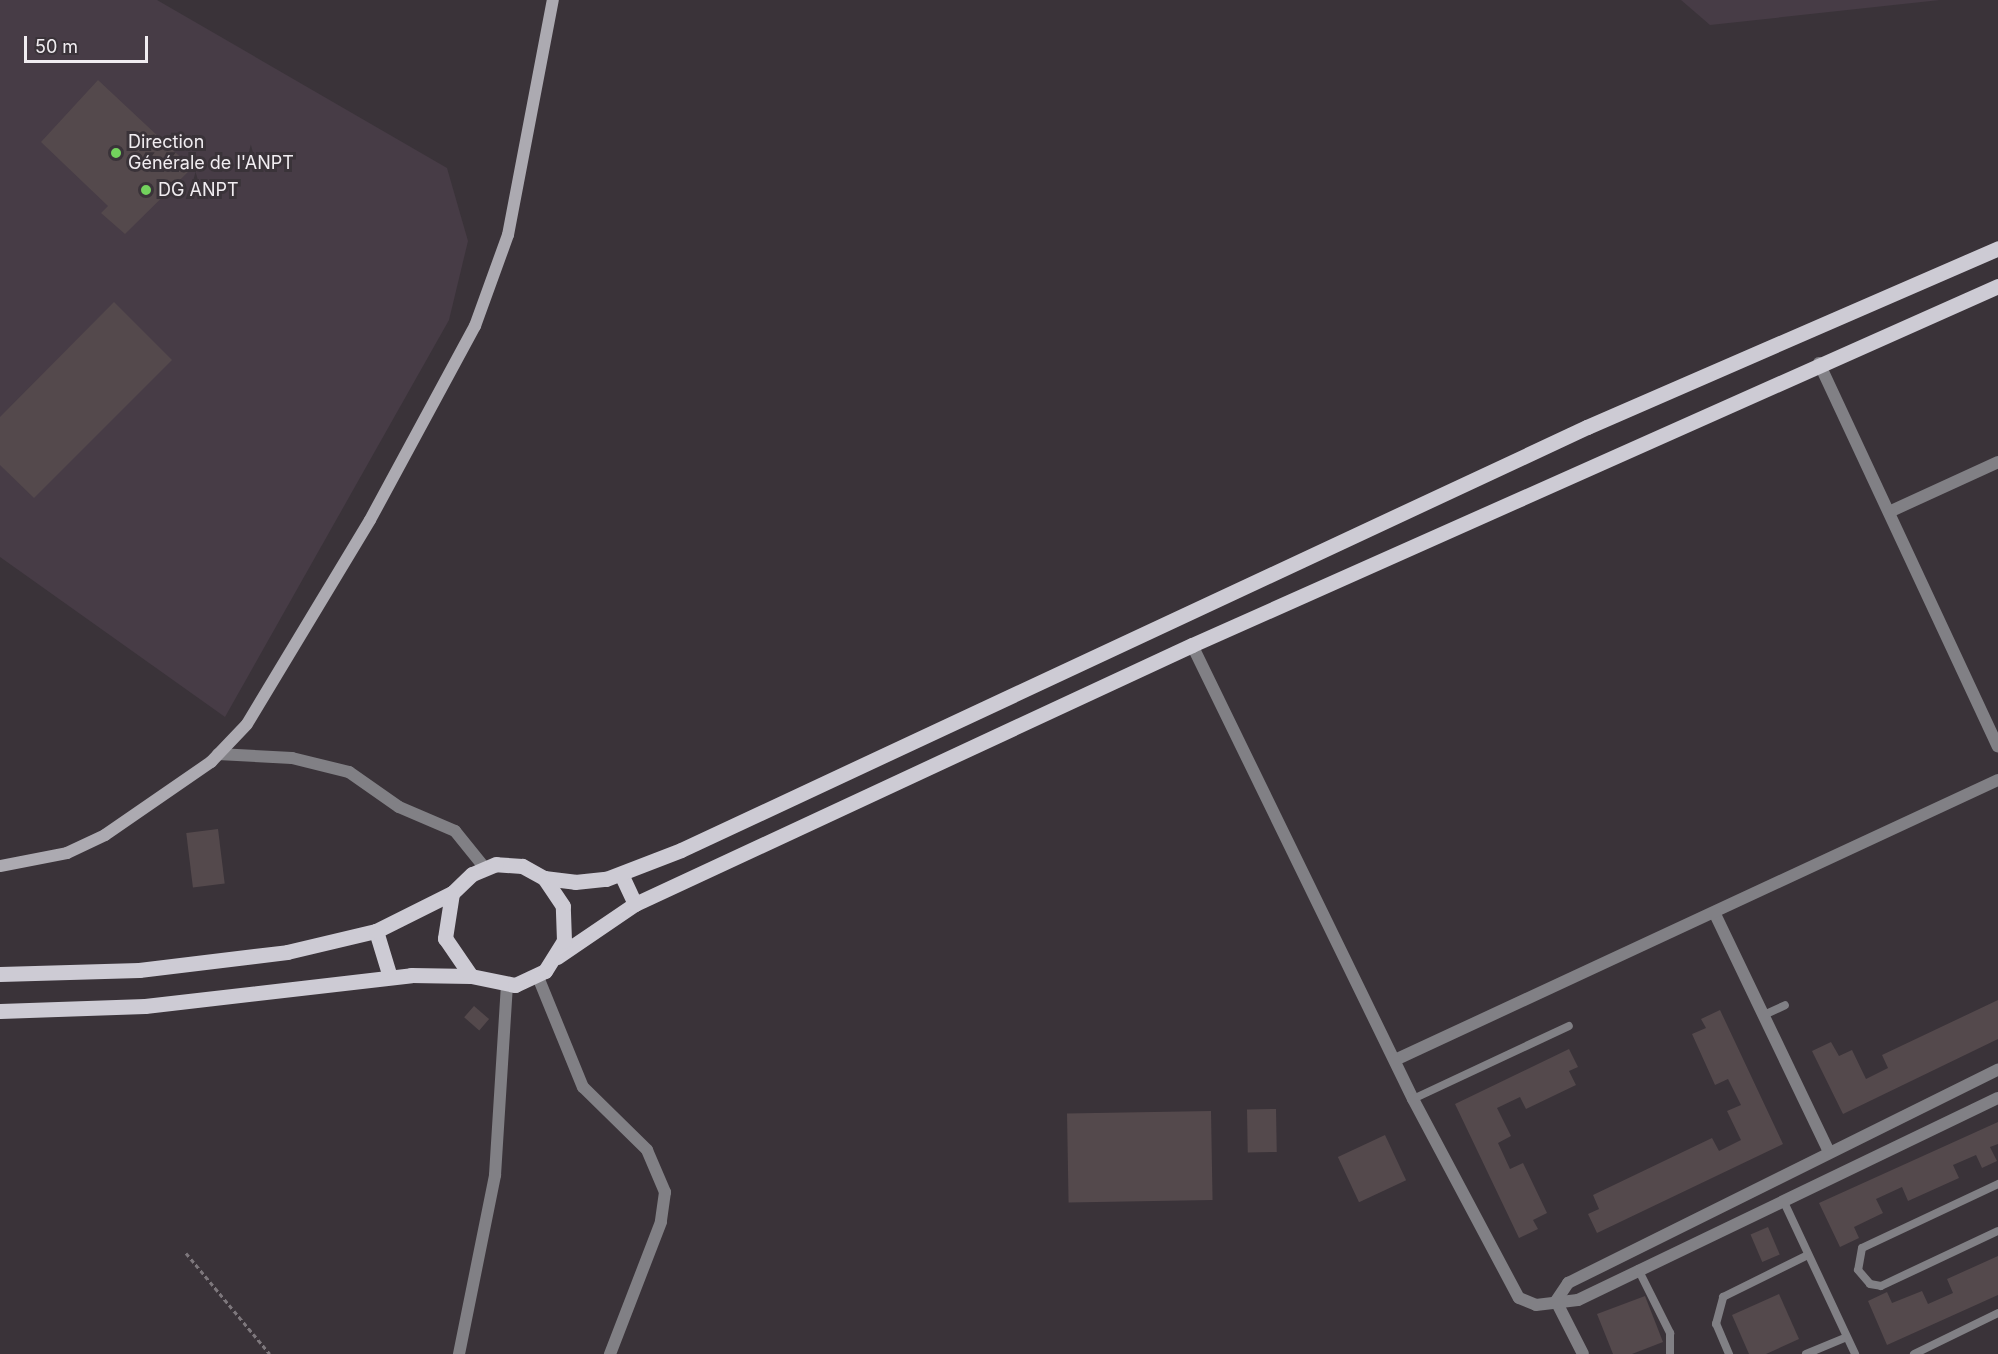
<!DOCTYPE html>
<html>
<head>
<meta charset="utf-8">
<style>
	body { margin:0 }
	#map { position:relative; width:1998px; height:1354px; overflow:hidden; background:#3a3339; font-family:Inter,sans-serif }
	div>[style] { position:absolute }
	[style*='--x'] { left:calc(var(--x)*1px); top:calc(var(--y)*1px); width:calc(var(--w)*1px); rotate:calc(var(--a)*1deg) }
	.built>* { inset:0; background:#473c46 }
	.building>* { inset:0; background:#54494c; transform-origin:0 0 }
	.path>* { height:3px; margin-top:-1.5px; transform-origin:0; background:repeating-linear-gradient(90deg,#7d777c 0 4.5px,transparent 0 7.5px) }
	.service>* { height:8px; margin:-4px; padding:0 4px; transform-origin:4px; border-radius:4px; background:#818085 }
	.minor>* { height:12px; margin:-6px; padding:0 6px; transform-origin:6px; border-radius:6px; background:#818085 }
	.tertiary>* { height:12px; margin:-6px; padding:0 6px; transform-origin:6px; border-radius:6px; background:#818085 }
	.secondary>* { height:12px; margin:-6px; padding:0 6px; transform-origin:6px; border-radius:6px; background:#acaab1 }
	.primary>* { height:15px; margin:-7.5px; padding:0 7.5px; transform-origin:7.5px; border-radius:7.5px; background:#cdcbd4 }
	.dots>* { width:16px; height:16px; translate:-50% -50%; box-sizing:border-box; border:3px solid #3a3339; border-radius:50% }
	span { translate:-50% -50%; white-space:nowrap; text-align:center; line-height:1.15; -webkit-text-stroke:6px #3a3339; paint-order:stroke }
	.poi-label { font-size:18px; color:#f1edf1 }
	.left { translate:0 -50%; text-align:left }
	.scale { position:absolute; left:24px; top:36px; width:124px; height:27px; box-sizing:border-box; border:3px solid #f1edf1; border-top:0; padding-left:8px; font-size:18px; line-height:21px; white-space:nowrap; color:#f1edf1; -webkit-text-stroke:4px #3a3339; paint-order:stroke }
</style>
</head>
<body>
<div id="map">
	<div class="built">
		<i style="clip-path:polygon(0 0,157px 0,447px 168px,468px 241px,449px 320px,225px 717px,0 557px)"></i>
		<i style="clip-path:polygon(1681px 0,1940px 0,1710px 25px)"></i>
	</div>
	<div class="building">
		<i style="clip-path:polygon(98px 80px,192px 168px,125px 234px,101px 213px,108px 206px,41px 142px)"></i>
		<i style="clip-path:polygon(114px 302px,172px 360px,34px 498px,0 465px,0 417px)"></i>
		<i style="left:218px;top:829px;width:55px;height:32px;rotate:83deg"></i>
		<i style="clip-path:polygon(1998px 1000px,1998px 1039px,1843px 1114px,1812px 1051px,1831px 1042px,1839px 1056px,1852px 1050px,1866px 1079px,1888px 1068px,1882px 1055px)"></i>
		<i style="left:474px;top:1006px;width:20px;height:15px;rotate:41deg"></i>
		<i style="clip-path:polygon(1720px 1010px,1783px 1144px,1597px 1233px,1588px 1214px,1599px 1209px,1593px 1195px,1712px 1138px,1719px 1151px,1741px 1140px,1727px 1111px,1741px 1105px,1728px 1079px,1715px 1085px,1692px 1034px,1706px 1028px,1701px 1019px)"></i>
		<i style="clip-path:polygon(1569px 1049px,1578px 1067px,1569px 1071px,1576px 1085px,1526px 1109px,1520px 1097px,1497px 1108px,1511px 1136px,1498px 1143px,1510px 1169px,1523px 1163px,1547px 1213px,1533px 1220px,1538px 1229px,1519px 1238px,1455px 1104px)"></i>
		<i style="left:1276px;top:1109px;width:43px;height:29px;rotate:89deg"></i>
		<i style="left:1211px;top:1111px;width:89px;height:144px;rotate:89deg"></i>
		<i style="clip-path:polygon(1998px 1122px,1998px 1144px,1990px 1147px,1997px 1161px,1982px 1168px,1976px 1155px,1953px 1165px,1959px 1178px,1908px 1201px,1902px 1187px,1876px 1199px,1883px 1213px,1854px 1227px,1859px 1238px,1840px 1247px,1819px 1203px)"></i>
		<i style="left:1385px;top:1135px;width:50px;height:52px;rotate:65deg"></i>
		<i style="left:1768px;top:1227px;width:30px;height:19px;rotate:67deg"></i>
		<i style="clip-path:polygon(1998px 1256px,1998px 1295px,1887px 1345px,1868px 1301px,1887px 1292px,1892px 1303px,1922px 1291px,1928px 1304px,1953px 1293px,1947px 1279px)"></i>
		<i style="clip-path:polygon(1779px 1294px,1799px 1339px,1766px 1354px,1749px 1354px,1732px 1315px)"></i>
		<i style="clip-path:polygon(1645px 1296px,1663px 1342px,1632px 1354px,1613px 1354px,1597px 1314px)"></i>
	</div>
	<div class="path">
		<i style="--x:186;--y:1253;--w:131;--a:50.3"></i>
	</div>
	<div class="service">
		<i style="--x:1764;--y:1015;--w:23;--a:-25"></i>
		<i style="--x:1413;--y:1099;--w:172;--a:-25.1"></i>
		<i style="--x:1998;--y:1184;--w:150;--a:154.8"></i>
		<i style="--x:1862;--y:1248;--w:22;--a:100"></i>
		<i style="--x:1858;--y:1270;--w:18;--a:49"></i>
		<i style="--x:1870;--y:1284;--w:11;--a:10"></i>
		<i style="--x:1881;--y:1286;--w:129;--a:-25.2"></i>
		<i style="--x:1783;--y:1200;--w:170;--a:64.9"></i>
		<i style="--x:1638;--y:1269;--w:72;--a:63.4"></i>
		<i style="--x:1670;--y:1333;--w:21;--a:90"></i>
		<i style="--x:1729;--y:1354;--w:33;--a:-113"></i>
		<i style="--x:1716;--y:1324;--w:28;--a:-75"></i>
		<i style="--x:1723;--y:1297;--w:95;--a:-26.3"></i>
		<i style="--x:1806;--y:1354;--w:44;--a:-22.5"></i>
		<i style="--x:1914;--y:1354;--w:93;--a:-26"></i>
	</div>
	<div class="minor">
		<i style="--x:1819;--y:363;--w:423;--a:65"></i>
		<i style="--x:1889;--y:512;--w:120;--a:-24.6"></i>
		<i style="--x:218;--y:754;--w:74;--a:3.1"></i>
		<i style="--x:292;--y:758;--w:59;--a:13.8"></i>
		<i style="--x:349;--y:772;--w:61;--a:35"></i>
		<i style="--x:399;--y:807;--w:61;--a:23.2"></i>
		<i style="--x:455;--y:831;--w:46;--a:51.1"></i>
		<i style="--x:1715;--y:914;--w:262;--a:64.4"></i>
		<i style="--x:538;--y:977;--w:119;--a:67.8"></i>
		<i style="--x:583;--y:1087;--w:90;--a:44.5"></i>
		<i style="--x:647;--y:1150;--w:46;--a:66.8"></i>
		<i style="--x:665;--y:1192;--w:30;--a:98"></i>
		<i style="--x:661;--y:1222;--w:142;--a:111.1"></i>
		<i style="--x:1395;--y:1060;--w:665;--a:-24.91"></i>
		<i style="--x:1556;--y:1301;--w:59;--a:63"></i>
	</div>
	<div class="tertiary">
		<i style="--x:1192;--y:645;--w:505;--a:64.04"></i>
		<i style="--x:1413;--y:1099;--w:225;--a:62"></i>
		<i style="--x:1519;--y:1298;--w:18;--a:22"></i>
		<i style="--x:1536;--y:1305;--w:42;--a:-6.8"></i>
		<i style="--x:1578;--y:1300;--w:466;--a:-25.7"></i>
		<i style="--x:1556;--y:1301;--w:22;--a:-56"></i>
		<i style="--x:1568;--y:1283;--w:480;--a:-26.4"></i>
		<i style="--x:459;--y:1354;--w:183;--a:-78.6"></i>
		<i style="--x:495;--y:1175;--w:189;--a:-86.4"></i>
	</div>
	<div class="secondary">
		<i style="--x:0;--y:866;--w:68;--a:-11"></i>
		<i style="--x:67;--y:853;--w:42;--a:-25.3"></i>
		<i style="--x:105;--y:835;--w:129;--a:-34.6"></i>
		<i style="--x:211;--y:762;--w:52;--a:-46.5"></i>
		<i style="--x:247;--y:724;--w:238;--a:-58.9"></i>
		<i style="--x:370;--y:520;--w:221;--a:-61.6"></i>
		<i style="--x:475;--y:326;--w:97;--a:-70.1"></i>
		<i style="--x:508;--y:235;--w:239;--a:-79.2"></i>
	</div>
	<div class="primary">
		<i style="--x:621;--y:874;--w:33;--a:65"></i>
		<i style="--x:544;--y:878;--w:31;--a:7"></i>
		<i style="--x:575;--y:882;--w:31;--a:-6"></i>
		<i style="--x:606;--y:879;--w:80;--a:-21.1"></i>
		<i style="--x:681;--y:850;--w:1000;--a:-25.03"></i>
		<i style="--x:1587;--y:427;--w:448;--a:-23.5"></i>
		<i style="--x:376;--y:931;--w:48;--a:73.1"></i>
		<i style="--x:557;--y:957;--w:94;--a:-34.2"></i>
		<i style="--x:635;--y:904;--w:614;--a:-24.94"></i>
		<i style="--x:1192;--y:645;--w:882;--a:-24.01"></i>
		<i style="--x:0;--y:974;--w:139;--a:-1.6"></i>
		<i style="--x:139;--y:970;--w:149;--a:-6.9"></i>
		<i style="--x:287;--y:952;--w:91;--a:-13.3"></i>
		<i style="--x:376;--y:931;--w:85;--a:-26.6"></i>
		<i style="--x:0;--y:1011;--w:145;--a:-2"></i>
		<i style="--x:145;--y:1006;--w:268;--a:-6.6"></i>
		<i style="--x:411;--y:975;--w:60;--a:1"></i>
		<i style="--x:471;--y:976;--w:45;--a:11.6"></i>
		<i style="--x:515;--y:985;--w:33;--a:-25"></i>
		<i style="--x:545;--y:971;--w:36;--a:-58"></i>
		<i style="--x:564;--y:941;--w:35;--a:-92"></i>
		<i style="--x:563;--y:906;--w:34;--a:-124"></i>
		<i style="--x:544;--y:878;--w:25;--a:-151"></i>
		<i style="--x:522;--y:866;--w:26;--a:-176"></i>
		<i style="--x:496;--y:864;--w:26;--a:157"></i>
		<i style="--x:472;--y:874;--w:28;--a:136"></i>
		<i style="--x:452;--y:893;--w:46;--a:98.8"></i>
		<i style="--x:445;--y:938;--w:46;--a:55.6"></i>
	</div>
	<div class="dots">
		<i style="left:116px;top:153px;background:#73d25d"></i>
		<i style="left:146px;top:190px;background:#73d25d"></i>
	</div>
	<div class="poi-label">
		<span class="left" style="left:128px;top:153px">Direction<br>Générale de l'ANPT</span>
		<span class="left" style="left:158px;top:190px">DG ANPT</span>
	</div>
	<div class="scale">50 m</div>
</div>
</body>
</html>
